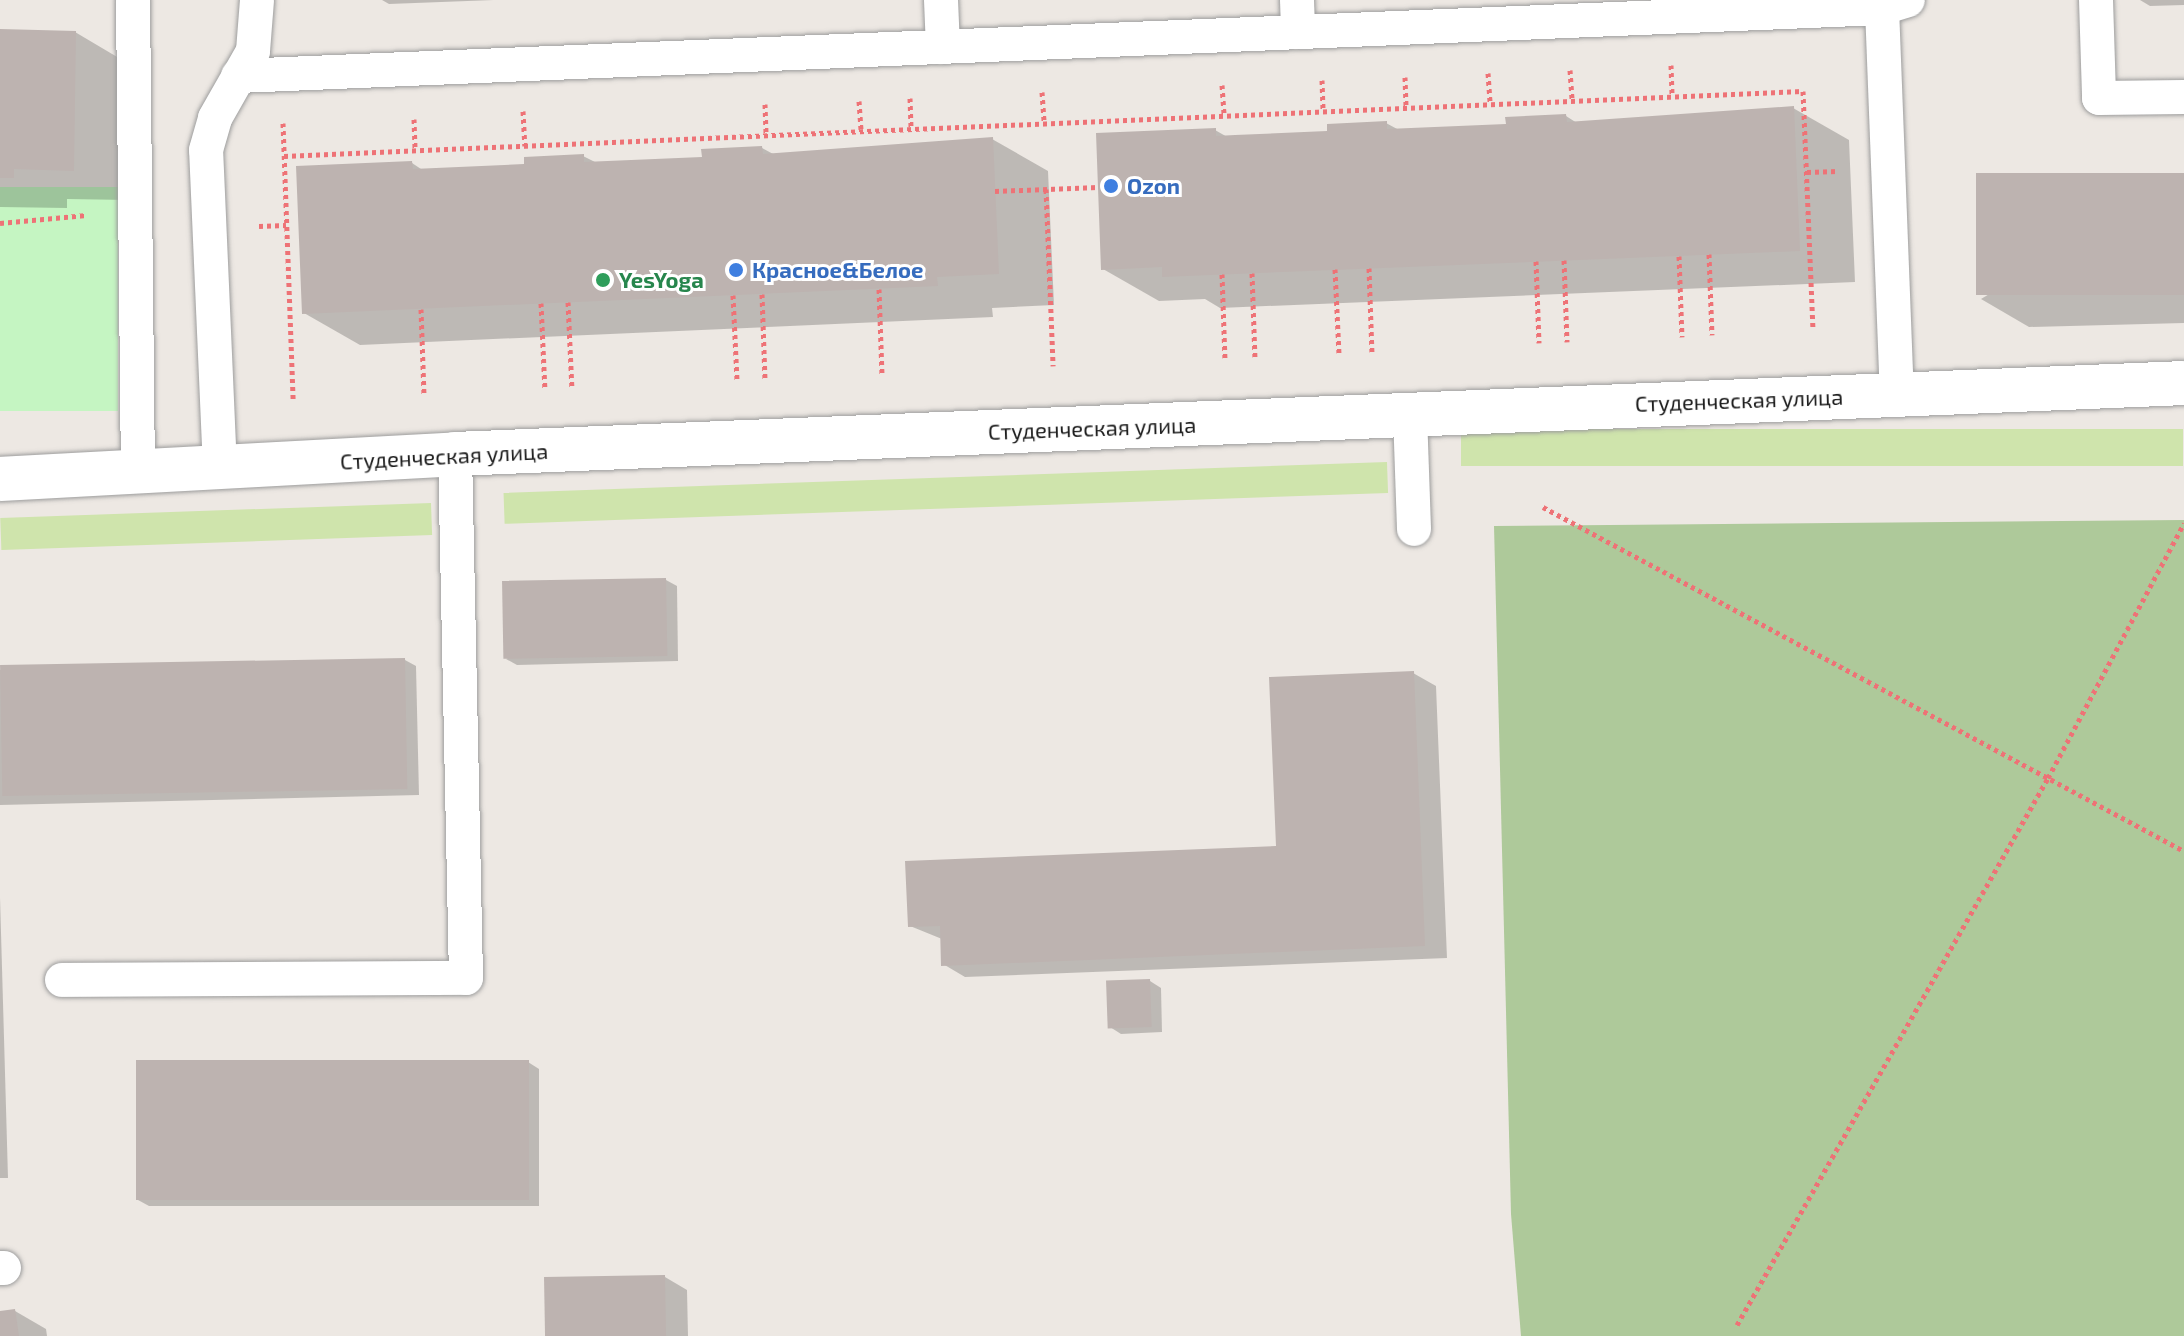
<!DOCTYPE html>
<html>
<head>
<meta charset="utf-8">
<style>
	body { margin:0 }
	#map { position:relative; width:2184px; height:1336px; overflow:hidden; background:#ede8e3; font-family:"Exo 2",sans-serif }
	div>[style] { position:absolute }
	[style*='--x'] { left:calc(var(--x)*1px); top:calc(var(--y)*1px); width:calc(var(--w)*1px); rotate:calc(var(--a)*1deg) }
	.grass>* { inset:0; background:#cfe4ac; transform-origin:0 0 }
	.forest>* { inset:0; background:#aec99a }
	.park>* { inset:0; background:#c5f5c2; transform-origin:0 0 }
	.shadow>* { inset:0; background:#0003 }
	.building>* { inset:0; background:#bdb3b0; transform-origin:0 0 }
	.path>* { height:5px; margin-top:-2.5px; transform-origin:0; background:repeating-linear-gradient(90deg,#ee7276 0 4px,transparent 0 8px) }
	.roads { filter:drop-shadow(0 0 2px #9d9d9d) drop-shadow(0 0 2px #9d9d9d) }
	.lane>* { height:34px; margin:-17px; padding:0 17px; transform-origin:17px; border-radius:17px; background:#fff }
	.street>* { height:44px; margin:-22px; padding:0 22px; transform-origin:22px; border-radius:22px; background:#fff }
	.dots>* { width:22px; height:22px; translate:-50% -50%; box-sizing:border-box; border:4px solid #fff; border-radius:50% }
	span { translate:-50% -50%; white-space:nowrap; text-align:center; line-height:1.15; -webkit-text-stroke:6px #fff; paint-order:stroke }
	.shop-label { font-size:22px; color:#366cbe; font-weight:700 }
	.left { translate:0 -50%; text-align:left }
	.leisure-label { font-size:22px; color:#27864d; font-weight:700 }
	.street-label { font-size:22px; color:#1c1c1c }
</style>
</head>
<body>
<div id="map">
	<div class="grass">
		<i style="left:2183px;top:429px;width:37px;height:722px;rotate:90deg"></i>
		<i style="left:1387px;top:462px;width:31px;height:884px;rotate:88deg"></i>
		<i style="left:431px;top:503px;width:32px;height:431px;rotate:88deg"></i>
	</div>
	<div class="forest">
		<i style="clip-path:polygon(2184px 520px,2184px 1336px,1521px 1336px,1511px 1214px,1494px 526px)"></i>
	</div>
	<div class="park">
		<i style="left:0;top:187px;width:118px;height:224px"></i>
	</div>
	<div class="shadow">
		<i style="clip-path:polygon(382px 0,494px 0,389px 4px)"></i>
		<i style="clip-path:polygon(2140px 0,2184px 0,2184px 5px,2150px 6px)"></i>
		<i style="clip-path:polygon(0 31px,75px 32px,129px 64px,128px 200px,67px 199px,67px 208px,0 207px)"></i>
		<i style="clip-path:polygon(1793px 108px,1849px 140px,1855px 282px,1220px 308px,1205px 299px,1159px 301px,1103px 269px,1215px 130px,1229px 138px,1329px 133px,1386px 123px,1399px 130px,1508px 126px,1566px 116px,1577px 123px)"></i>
		<i style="clip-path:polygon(992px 139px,1048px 171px,1054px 305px,992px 308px,993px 317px,360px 345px,304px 313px,412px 163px,424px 171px,526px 166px,583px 156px,597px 163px,704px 159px,762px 148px,775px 155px)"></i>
		<i style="clip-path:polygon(2184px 176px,2184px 323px,2029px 327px,1981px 299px)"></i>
		<i style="clip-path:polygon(666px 580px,677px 586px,678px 661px,517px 665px,506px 659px)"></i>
		<i style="clip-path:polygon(405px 660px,416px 666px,419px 795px,0 805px,0 670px)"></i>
		<i style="clip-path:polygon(1413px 673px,1436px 686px,1447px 958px,965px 977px,943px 964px,942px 939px,910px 926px,1278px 848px)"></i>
		<i style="clip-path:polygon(0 897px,8px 1178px,0 1178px)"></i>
		<i style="clip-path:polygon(1150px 981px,1161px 988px,1162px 1032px,1121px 1034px,1110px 1027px)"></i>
		<i style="clip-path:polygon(528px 1062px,539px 1069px,539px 1206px,149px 1206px,138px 1200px)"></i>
		<i style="clip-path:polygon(665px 1277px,687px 1290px,688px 1336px,547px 1336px)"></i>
		<i style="clip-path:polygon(15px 1311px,46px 1329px,47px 1336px,0 1336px,0 1313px)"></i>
	</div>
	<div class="building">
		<i style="clip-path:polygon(0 29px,76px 31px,74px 171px,14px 169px,14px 178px,0 178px)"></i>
		<i style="clip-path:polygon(1794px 106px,1800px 251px,1162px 277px,1162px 267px,1101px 270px,1096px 133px,1216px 128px,1216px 136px,1235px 135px,1327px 131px,1327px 124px,1387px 121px,1387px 129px,1506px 124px,1505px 117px,1566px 114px,1567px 122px)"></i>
		<i style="clip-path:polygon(993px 137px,999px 274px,937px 277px,938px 286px,302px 314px,296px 166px,412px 161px,413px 169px,524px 164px,524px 157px,584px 154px,584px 162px,702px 157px,701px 149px,762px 146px,763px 154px)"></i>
		<i style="left:2184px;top:173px;width:122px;height:208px;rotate:90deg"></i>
		<i style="left:666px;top:578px;width:78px;height:164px;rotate:89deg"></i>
		<i style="left:405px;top:658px;width:131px;height:405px;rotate:89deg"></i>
		<i style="clip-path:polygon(1414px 671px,1425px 946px,941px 966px,940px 926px,908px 927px,905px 861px,1276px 846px,1269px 677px)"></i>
		<i style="left:1150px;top:979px;width:48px;height:44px;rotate:88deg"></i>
		<i style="left:529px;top:1060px;width:140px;height:393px;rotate:90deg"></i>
		<i style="left:665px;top:1275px;width:61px;height:121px;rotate:89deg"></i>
		<i style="clip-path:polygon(15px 1309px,19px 1336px,0 1336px,0 1311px)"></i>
	</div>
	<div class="path">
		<i style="--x:1671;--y:65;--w:31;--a:88"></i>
		<i style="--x:1570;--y:70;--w:31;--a:86"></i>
		<i style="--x:1488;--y:73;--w:31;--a:86"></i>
		<i style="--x:1405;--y:77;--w:31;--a:88"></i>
		<i style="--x:1322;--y:80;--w:31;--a:88"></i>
		<i style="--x:1222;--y:85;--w:31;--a:86"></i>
		<i style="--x:1042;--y:92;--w:31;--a:86"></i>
		<i style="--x:910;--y:98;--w:31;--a:88"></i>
		<i style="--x:859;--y:101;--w:31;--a:86"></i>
		<i style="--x:765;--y:104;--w:31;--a:88"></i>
		<i style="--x:523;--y:111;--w:35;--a:87"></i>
		<i style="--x:414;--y:119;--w:31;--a:88"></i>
		<i style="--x:283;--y:123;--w:279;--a:87.9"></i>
		<i style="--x:284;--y:156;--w:1520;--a:-2.45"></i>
		<i style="--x:1803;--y:91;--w:239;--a:87.6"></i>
		<i style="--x:1807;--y:172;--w:31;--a:-2"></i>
		<i style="--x:1046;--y:189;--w:177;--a:87.7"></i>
		<i style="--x:995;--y:191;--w:103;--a:-2.2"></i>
		<i style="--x:0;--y:223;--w:87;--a:-5.3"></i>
		<i style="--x:259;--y:226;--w:27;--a:-2"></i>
		<i style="--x:1709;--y:254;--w:81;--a:87.9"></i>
		<i style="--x:1679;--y:256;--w:81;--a:87.9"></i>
		<i style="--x:1564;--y:260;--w:82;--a:87.9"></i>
		<i style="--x:1536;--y:261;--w:82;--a:87.9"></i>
		<i style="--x:1369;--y:268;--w:84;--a:88"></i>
		<i style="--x:1335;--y:269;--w:84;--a:87.3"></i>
		<i style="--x:1252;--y:273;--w:84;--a:88"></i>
		<i style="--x:1222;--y:274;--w:84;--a:88"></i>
		<i style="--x:879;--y:289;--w:85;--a:88"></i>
		<i style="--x:762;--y:294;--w:86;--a:88"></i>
		<i style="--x:733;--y:295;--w:86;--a:87.3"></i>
		<i style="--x:568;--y:302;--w:87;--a:87.4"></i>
		<i style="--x:541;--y:303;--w:87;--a:87.4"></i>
		<i style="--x:421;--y:309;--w:87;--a:88"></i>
		<i style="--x:1543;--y:507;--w:727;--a:28.22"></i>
		<i style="--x:1737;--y:1325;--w:629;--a:-60.38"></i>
		<i style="--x:2048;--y:778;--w:289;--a:-61.9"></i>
	</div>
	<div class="roads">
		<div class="lane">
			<i style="--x:133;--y:0;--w:474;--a:89.4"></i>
			<i style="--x:941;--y:0;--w:47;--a:87.6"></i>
			<i style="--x:1297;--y:0;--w:32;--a:88"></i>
			<i style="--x:2096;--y:0;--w:98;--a:88.2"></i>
			<i style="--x:2099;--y:98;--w:85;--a:-0.7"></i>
			<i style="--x:1882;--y:8;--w:385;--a:87.8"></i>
			<i style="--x:238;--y:76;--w:1645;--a:-2.37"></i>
			<i style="--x:1882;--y:8;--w:27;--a:-17"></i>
			<i style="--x:1410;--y:414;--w:115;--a:88"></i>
			<i style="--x:220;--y:469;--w:319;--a:-92.5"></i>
			<i style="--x:206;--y:150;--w:33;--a:-74"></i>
			<i style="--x:215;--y:118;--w:77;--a:-60.4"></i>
			<i style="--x:253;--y:51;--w:51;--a:-85.5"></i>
			<i style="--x:62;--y:980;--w:404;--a:-0.3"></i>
			<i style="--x:466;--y:978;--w:524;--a:-91.2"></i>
			<i style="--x:0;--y:1268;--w:4;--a:0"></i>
		</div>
		<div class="street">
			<i style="--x:0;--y:479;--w:456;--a:-3.1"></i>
			<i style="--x:455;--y:454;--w:1730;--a:-2.35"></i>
		</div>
	</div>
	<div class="dots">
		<i style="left:1111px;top:186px;background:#3f7fe0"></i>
		<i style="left:736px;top:270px;background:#3f7fe0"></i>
		<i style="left:603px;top:280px;background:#2e9e5b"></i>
	</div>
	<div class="shop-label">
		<span class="left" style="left:1127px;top:186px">Ozon</span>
		<span class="left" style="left:752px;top:270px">Красное&amp;Белое</span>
	</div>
	<div class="leisure-label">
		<span class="left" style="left:619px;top:280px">YesYoga</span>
	</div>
	<div class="street-label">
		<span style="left:1739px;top:400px;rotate:-2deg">Студенческая улица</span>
		<span style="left:1092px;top:428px;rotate:-2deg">Студенческая улица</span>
		<span style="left:444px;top:456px;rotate:-3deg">Студенческая улица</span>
	</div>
</div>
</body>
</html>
